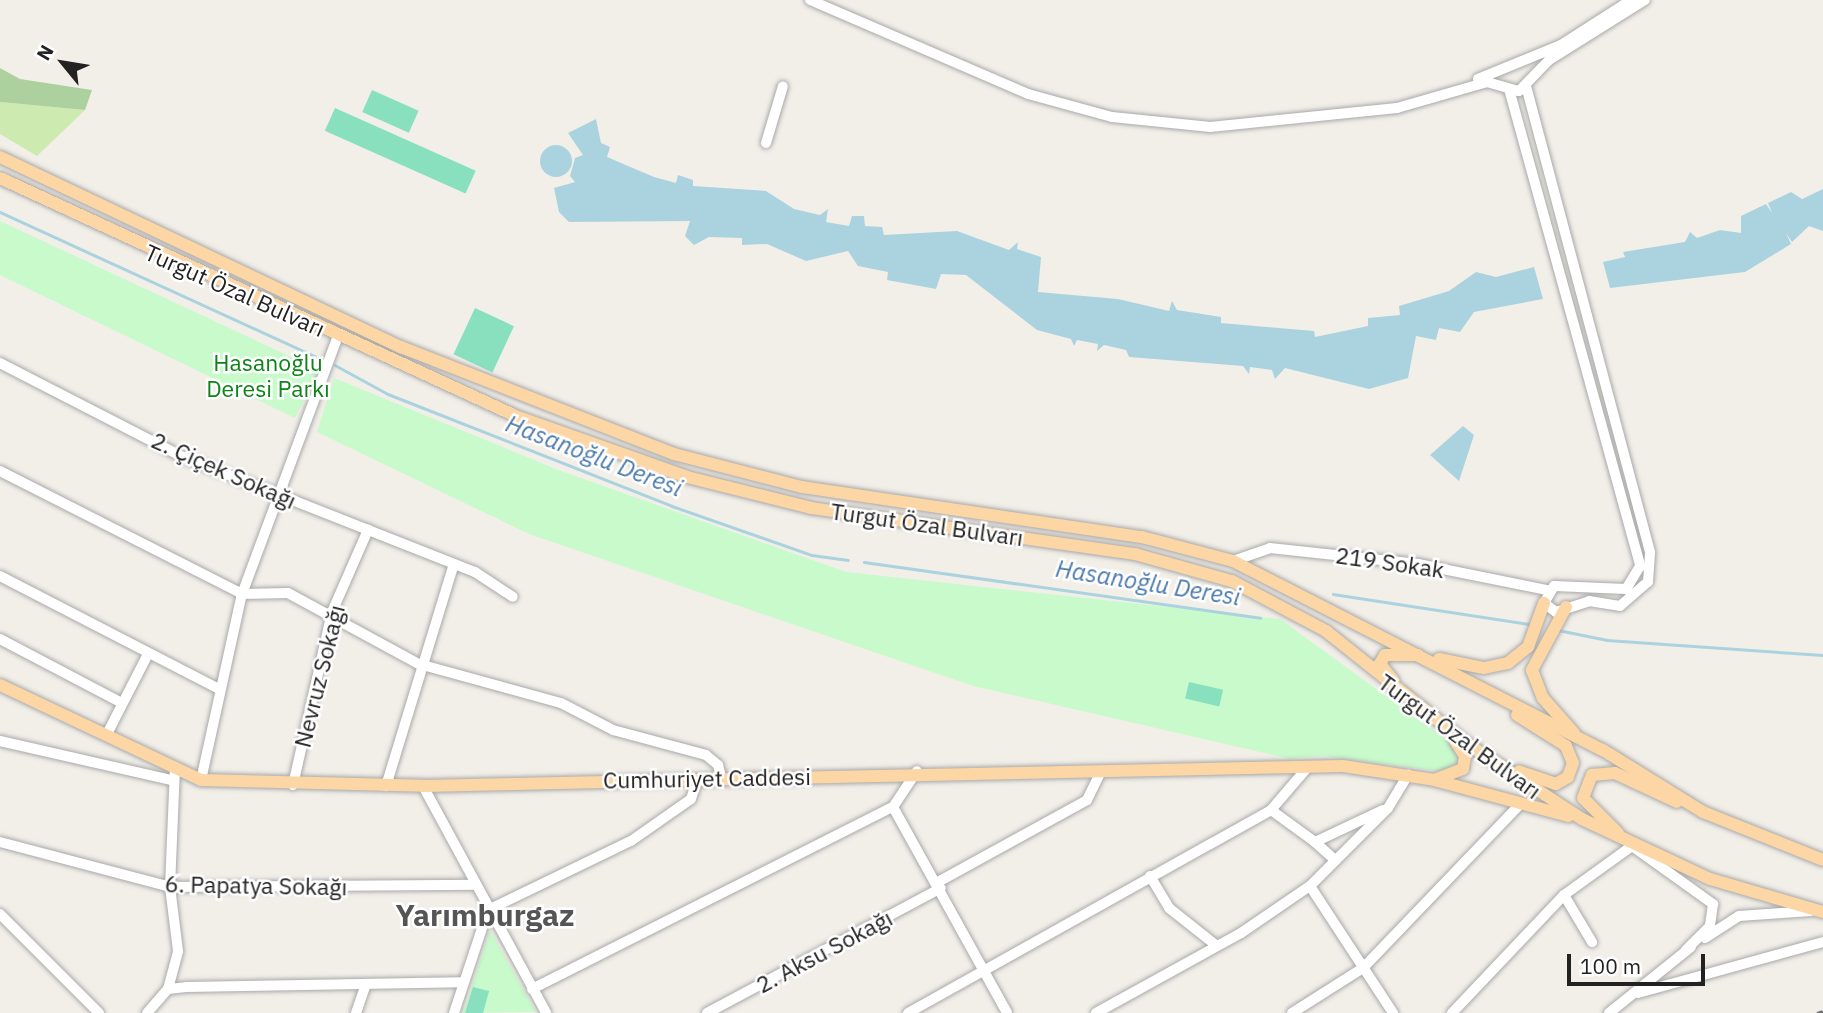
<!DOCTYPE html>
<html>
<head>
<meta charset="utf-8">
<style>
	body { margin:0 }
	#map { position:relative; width:1823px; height:1013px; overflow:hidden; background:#f2efe9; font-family:"IBM Plex Sans",sans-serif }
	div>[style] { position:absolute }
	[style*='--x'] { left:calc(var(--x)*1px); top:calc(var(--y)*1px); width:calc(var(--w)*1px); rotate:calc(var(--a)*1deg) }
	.grass>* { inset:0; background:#cdebb0 }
	.forest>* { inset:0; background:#add19e }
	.park>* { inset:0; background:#c8facc }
	.pitch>* { inset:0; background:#88e0be; transform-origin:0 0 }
	.water>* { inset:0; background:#aad3df }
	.round { border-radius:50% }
	.stream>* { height:2.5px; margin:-1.25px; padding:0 1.25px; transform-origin:1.25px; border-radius:1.25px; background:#aad3df }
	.roads { filter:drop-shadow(0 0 2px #a9a9a9) drop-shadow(0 0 2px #a9a9a9) }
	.minor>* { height:10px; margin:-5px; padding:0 5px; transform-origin:5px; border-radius:5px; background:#fff }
	.major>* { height:12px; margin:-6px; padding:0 6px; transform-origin:6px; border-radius:6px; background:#fcd6a4 }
	.rail>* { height:2.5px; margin-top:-1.25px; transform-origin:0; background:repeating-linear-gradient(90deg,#707070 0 14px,transparent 0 28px) }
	span { translate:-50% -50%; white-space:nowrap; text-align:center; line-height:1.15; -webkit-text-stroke:5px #fff; paint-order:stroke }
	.street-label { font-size:23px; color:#222 }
	.park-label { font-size:23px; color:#0c8416 }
	.water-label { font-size:24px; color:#4a7aab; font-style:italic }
	.district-label { font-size:30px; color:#555; font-weight:700 }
	.north { position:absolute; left:28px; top:28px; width:70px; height:70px; -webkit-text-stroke:5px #fff; paint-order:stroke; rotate:300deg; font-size:19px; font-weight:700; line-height:28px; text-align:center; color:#222 }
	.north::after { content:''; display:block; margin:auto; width:24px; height:32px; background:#222; clip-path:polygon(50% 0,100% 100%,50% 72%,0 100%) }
	.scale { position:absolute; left:1567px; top:954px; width:138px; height:32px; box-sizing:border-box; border:4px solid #222; border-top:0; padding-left:9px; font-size:21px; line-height:24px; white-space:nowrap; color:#222; -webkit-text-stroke:5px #fff; paint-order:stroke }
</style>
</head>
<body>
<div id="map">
	<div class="grass">
		<i style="clip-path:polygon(0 102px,85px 110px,37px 156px,0 134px)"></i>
	</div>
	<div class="forest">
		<i style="clip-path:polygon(0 68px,20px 79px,92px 90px,85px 110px,0 102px)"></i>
	</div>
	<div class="park">
		<i style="clip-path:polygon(0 221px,319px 370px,295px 418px,0 275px)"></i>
		<i style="clip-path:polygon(334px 378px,561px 471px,846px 572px,1280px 619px,1452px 744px,1460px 765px,1444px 772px,1322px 756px,1291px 759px,973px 686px,529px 534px,317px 432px)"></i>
		<i style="clip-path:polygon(490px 930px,536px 1012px,463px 1013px)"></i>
	</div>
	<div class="pitch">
		<i style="left:372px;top:90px;width:51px;height:24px;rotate:24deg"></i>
		<i style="left:335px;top:108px;width:154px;height:25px;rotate:24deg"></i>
		<i style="left:475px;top:308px;width:43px;height:51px;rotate:25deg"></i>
		<i style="left:1189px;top:682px;width:35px;height:17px;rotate:13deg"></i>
		<i style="clip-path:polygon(473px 987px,489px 991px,483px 1013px,465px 1013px)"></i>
	</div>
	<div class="water">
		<i style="clip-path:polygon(596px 119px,601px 143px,610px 147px,607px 157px,654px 177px,676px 183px,678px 175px,693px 180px,693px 186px,766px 191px,794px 209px,820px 215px,828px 209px,826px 222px,849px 226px,852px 216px,864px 216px,865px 226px,882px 227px,884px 235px,957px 231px,1009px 250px,1018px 242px,1017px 249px,1041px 257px,1038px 292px,1118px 299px,1169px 311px,1172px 301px,1177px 310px,1221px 317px,1221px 323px,1314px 331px,1315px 337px,1368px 326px,1368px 318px,1400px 315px,1399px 306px,1449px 291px,1476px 272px,1496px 277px,1534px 267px,1543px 299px,1474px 312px,1460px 332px,1439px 328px,1436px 340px,1416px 336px,1408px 378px,1369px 389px,1285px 368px,1275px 379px,1272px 370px,1250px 367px,1249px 374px,1243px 366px,1129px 357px,1126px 350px,1104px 345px,1097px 351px,1098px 344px,1077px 340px,1074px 346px,1071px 339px,1037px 330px,966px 275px,941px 274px,936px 289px,887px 280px,888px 272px,858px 266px,848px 251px,806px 261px,767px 244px,742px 245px,742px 238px,709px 237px,694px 245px,685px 236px,690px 221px,569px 222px,559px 212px,554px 188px,575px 182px,570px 176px,575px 158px,583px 155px,568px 133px)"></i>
		<i class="round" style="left:540px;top:145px;width:32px;height:32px"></i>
		<i style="clip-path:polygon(1823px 189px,1823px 231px,1809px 226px,1792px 242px,1786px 233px,1791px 244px,1745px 272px,1610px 288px,1603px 262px,1625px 257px,1623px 252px,1685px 242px,1690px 232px,1697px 238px,1720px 230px,1741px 233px,1741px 216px,1766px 204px,1772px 213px,1768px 203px,1791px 192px,1802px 199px)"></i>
		<i style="clip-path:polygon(1463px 426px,1474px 435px,1459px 481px,1430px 455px)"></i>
	</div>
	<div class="stream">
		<i style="--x:0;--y:212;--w:351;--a:24.6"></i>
		<i style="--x:335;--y:365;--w:60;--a:28.7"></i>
		<i style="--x:388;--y:394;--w:305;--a:21.5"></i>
		<i style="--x:672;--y:506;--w:148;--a:19.3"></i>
		<i style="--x:812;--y:555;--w:36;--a:8"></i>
		<i style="--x:864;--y:562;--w:400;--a:8"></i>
		<i style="--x:1333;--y:594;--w:198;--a:8.7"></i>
		<i style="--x:1558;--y:630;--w:50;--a:11.5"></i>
		<i style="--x:1607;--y:640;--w:217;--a:4"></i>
	</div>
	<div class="roads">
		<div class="minor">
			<i style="--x:810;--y:0;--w:237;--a:23.3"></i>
			<i style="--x:1028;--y:94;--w:87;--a:15.3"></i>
			<i style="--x:1112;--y:117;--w:99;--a:5.8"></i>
			<i style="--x:1210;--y:127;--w:188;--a:-5.8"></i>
			<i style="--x:1397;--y:108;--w:94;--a:-16.1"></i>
			<i style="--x:1487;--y:82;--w:33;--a:16"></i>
			<i style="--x:1519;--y:91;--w:43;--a:-45.9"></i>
			<i style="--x:1549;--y:60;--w:113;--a:-32"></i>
			<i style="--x:1478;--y:79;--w:90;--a:-22.3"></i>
			<i style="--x:1561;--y:45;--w:83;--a:-32.7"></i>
			<i style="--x:1509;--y:89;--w:495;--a:74.6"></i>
			<i style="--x:1640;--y:566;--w:27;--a:121"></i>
			<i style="--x:1626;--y:589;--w:72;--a:-177.6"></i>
			<i style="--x:1554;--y:586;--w:20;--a:120"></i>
			<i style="--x:1544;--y:603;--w:15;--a:37"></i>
			<i style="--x:1556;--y:612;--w:35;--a:-18"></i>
			<i style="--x:1589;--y:601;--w:31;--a:9"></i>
			<i style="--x:1620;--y:606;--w:37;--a:-41"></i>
			<i style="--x:1648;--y:582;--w:30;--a:-86"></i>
			<i style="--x:1650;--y:552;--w:482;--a:-104.9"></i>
			<i style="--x:766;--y:143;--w:59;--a:-73.4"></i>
			<i style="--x:0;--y:363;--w:206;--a:27.2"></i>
			<i style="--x:183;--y:457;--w:314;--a:21.5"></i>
			<i style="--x:475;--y:572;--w:45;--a:33.3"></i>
			<i style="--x:0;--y:471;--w:271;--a:26.9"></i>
			<i style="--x:242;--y:594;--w:46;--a:-1.2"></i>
			<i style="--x:288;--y:593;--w:149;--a:28.5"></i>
			<i style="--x:419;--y:664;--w:147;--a:15.4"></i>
			<i style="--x:561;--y:703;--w:59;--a:27.4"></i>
			<i style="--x:613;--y:730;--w:96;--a:15"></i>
			<i style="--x:706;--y:755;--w:16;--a:40"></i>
			<i style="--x:718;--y:765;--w:16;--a:76"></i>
			<i style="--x:1233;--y:561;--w:39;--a:-19"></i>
			<i style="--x:1270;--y:548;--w:149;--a:6.2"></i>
			<i style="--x:1418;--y:564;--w:132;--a:11.4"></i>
			<i style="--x:0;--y:576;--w:244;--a:27.3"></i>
			<i style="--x:0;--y:639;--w:138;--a:27.7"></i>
			<i style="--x:107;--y:734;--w:90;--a:-62.9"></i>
			<i style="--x:0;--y:741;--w:175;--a:12.8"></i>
			<i style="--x:201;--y:780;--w:190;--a:-77.6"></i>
			<i style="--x:242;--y:594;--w:275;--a:-69.6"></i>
			<i style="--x:293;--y:785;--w:177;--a:-77.3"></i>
			<i style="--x:332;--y:612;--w:90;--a:-66.3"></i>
			<i style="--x:386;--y:786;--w:232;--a:-73"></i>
			<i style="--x:423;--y:786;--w:258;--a:61.5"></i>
			<i style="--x:893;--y:807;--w:235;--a:61"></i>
			<i style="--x:1271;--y:810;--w:54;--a:36"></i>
			<i style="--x:0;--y:842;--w:176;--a:14.8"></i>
			<i style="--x:170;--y:887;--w:306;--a:-0.4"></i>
			<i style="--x:1335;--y:860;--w:27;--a:-138"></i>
			<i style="--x:1315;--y:842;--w:75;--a:-25.2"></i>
			<i style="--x:1150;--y:876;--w:37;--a:59"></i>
			<i style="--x:1169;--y:908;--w:61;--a:38.4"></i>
			<i style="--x:938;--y:882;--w:170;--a:-28.8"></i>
			<i style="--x:1087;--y:800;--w:30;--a:-64"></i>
			<i style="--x:1310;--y:886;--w:152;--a:56.8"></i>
			<i style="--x:1564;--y:895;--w:55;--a:59.2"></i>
			<i style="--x:0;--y:914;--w:140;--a:45"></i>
			<i style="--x:1705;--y:938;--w:40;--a:-32.9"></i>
			<i style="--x:1739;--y:916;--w:72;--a:-4"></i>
			<i style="--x:168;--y:989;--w:39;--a:-75"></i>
			<i style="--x:178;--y:951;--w:64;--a:-97.1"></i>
			<i style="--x:170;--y:887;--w:118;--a:-87.6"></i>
			<i style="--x:532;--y:989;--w:404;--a:-26.8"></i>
			<i style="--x:893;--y:807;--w:43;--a:-56.3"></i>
			<i style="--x:1638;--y:993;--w:192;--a:-15.4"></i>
			<i style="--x:147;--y:1013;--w:32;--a:-49"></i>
			<i style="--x:168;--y:989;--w:18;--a:-6"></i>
			<i style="--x:186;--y:987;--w:276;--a:-1"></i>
			<i style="--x:356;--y:1013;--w:31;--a:-71"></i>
			<i style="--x:454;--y:1013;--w:108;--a:-71.7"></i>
			<i style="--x:488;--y:910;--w:159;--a:-25.8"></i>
			<i style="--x:631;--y:841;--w:73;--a:-35"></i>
			<i style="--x:691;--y:799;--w:19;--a:-72"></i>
			<i style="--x:707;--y:1013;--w:265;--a:-28.1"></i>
			<i style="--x:908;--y:1013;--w:416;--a:-29.2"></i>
			<i style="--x:1271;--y:810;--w:55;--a:-49.4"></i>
			<i style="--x:1096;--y:1013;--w:166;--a:-28.9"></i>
			<i style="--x:1241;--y:933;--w:83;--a:-34.3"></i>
			<i style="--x:1310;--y:886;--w:110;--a:-45"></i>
			<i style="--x:1388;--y:808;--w:39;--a:-59"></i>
			<i style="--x:1292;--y:1013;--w:84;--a:-32.4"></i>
			<i style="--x:1363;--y:968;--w:228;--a:-46.2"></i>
			<i style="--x:1452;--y:1013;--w:163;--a:-46.5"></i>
			<i style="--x:1564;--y:895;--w:84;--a:-35.8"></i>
			<i style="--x:1632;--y:846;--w:100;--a:35.6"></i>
			<i style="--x:1713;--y:904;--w:22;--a:98"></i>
			<i style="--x:1710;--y:926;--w:34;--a:135"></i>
			<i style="--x:1609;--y:1013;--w:105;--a:-38.8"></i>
		</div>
		<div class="major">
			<i style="--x:0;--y:157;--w:444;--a:25.4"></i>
			<i style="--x:401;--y:347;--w:293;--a:21.4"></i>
			<i style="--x:674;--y:454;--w:132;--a:14.5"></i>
			<i style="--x:802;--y:487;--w:344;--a:8.4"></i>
			<i style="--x:1142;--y:537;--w:94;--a:14.8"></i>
			<i style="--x:1233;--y:561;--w:415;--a:27.1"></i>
			<i style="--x:1603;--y:750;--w:118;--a:31.8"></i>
			<i style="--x:1703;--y:812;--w:129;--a:21.8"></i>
			<i style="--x:0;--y:178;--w:570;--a:24.77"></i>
			<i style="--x:518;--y:417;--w:179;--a:19.5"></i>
			<i style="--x:687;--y:477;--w:128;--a:14"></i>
			<i style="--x:811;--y:508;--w:327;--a:8.1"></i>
			<i style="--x:1135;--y:554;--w:101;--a:15.6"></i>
			<i style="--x:1232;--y:581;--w:106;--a:28"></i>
			<i style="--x:1326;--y:631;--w:183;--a:38.6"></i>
			<i style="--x:1469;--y:745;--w:135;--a:33.2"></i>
			<i style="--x:1582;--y:819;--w:141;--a:25.1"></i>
			<i style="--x:1710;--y:879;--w:118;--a:16.3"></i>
			<i style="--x:1566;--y:607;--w:72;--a:118.4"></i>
			<i style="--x:1532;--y:670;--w:30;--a:69"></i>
			<i style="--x:1543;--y:698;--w:47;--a:48.5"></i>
			<i style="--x:1439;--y:659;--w:46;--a:11.3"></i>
			<i style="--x:1484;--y:668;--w:25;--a:-12"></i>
			<i style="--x:1508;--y:663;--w:26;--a:-39"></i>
			<i style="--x:1528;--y:647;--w:47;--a:-70"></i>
			<i style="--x:1393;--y:680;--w:21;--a:-129"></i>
			<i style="--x:1380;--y:664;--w:10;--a:-61"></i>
			<i style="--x:1385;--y:655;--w:33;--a:0"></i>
			<i style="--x:0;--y:685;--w:222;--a:25.3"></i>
			<i style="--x:201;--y:780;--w:222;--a:1.5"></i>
			<i style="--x:423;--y:786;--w:920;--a:-1.25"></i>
			<i style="--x:1343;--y:766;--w:92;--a:8.7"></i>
			<i style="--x:1434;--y:780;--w:139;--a:15"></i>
			<i style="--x:1517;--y:715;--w:58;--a:32.3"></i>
			<i style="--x:1566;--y:746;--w:18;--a:68"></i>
			<i style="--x:1573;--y:763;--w:15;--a:110"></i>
			<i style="--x:1568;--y:777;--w:14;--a:150"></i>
			<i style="--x:1556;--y:784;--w:39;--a:-161"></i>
			<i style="--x:1434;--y:780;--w:31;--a:-21"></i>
			<i style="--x:1463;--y:769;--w:13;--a:-81"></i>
			<i style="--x:1465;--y:756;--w:20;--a:-123"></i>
			<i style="--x:1618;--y:833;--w:49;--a:-135"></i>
			<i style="--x:1583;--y:798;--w:25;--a:-69"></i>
			<i style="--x:1592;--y:775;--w:23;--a:-5"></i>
			<i style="--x:1615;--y:773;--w:68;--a:25.1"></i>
		</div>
	</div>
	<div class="rail">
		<i style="--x:1817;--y:1013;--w:6;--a:-18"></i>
	</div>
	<div class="street-label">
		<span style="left:235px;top:290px;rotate:24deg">Turgut Özal Bulvarı</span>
		<span style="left:224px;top:470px;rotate:24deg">2. Çiçek Sokağı</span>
		<span style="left:927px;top:524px;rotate:8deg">Turgut Özal Bulvarı</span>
		<span style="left:1390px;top:562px;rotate:8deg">219 Sokak</span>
		<span style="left:319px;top:676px;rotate:-76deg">Nevruz Sokağı</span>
		<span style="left:1460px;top:736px;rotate:36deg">Turgut Özal Bulvarı</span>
		<span style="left:707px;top:778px;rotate:-1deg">Cumhuriyet Caddesi</span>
		<span style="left:256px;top:885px;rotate:1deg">6. Papatya Sokağı</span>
		<span style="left:824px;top:951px;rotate:-28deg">2. Aksu Sokağı</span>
	</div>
	<div class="park-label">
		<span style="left:268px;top:375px">Hasanoğlu<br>Deresi Parkı</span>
	</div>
	<div class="water-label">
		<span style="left:594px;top:456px;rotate:21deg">Hasanoğlu Deresi</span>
		<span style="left:1148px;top:583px;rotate:9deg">Hasanoğlu Deresi</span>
	</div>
	<div class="district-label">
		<span style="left:485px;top:915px">Yarımburgaz</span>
	</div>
	<div class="north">N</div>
	<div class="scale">100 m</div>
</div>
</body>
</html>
